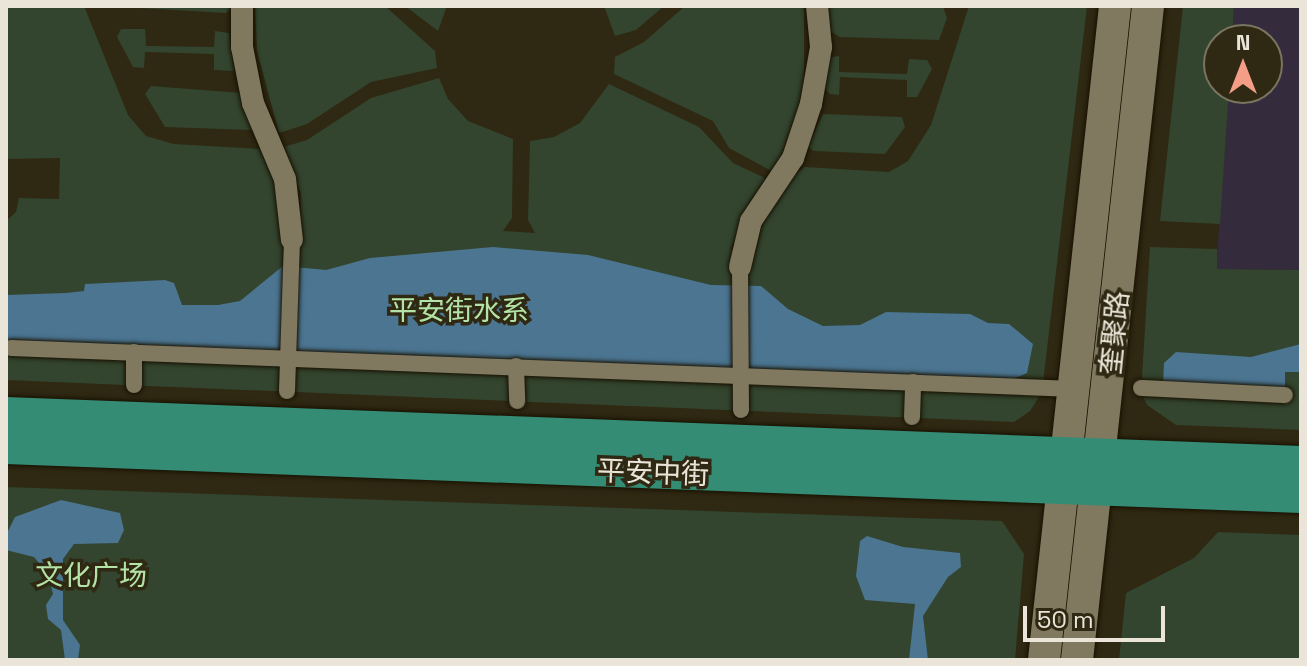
<!DOCTYPE html>
<html>
<head>
<meta charset="utf-8">
<style>
	body { margin:0 }
	#map { position:relative; width:1307px; height:666px; overflow:hidden; background:#2f2812; font-family:"Space Grotesk","Noto Sans SC",sans-serif }
	div>[style] { position:absolute }
	[style*='--x'] { left:calc(var(--x)*1px); top:calc(var(--y)*1px); width:calc(var(--w)*1px); rotate:calc(var(--a)*1deg) }
	.commercial>* { inset:0; background:#342c3c }
	.green>* { inset:0; background:#33452e }
	.water>* { inset:0; background:#4b7591 }
	.roads { filter:drop-shadow(0 0 2px #171100) drop-shadow(0 0 2px #171100) }
	.pedestrian>* { height:16px; margin:-8px; padding:0 8px; transform-origin:8px; border-radius:8px; background:#80785f }
	.minor>* { height:22px; margin:-11px; padding:0 11px; transform-origin:11px; border-radius:11px; background:#80785f }
	.secondary>* { height:32px; margin:-16px; padding:0 16px; transform-origin:16px; border-radius:16px; background:#80785f }
	.primary>* { height:36px; margin:-18px; padding:0 18px; transform-origin:18px; border-radius:18px; background:#358c75 }
	span { translate:-50% -50%; white-space:nowrap; text-align:center; line-height:1.15; -webkit-text-stroke:7px #2f2812; paint-order:stroke }
	.park-label { font-size:28px; color:#b3e3a7 }
	.street-label { font-size:28px; color:#eae5d8 }
	.frame { position:absolute; inset:0; border:8px solid #eae5d8; pointer-events:none }
	.north { position:absolute; left:1203px; top:24px; width:80px; height:80px; box-sizing:border-box; background:#2f2812; border:2px solid #7a7461; border-radius:50%; rotate:0deg; font-size:22px; font-weight:700; line-height:32px; text-align:center; color:#eae5d8 }
	.north::after { content:''; display:block; margin:auto; width:28px; height:36px; background:#f49e87; clip-path:polygon(50% 0,100% 100%,50% 72%,0 100%) }
	.scale { position:absolute; left:1023px; top:606px; width:142px; height:36px; box-sizing:border-box; border:4px solid #eae5d8; border-top:0; padding-left:10px; font-size:24px; line-height:28px; white-space:nowrap; color:#eae5d8; -webkit-text-stroke:6px #2f2812; paint-order:stroke }
</style>
</head>
<body>
<div id="map">
	<div class="commercial">
		<i style="clip-path:polygon(1234px 6px,1301px 6px,1301px 270px,1216px 269px,1229px 88px,1267px 88px,1267px 40px,1232px 40px)"></i>
	</div>
	<div class="green">
		<i style="clip-path:polygon(6px 6px,84px 6px,128px 115px,146px 136px,174px 144px,259px 149px,267px 159px,281px 202px,280px 233px,300px 231px,301px 193px,280px 148px,307px 140px,371px 98px,439px 78px,448px 99px,468px 121px,513px 139px,512px 218px,503px 231px,535px 233px,528px 220px,530px 141px,554px 137px,580px 123px,609px 84px,699px 127px,733px 163px,767px 179px,730px 249px,755px 255px,761px 227px,792px 176px,805px 167px,889px 172px,908px 161px,931px 125px,969px 6px,1087px 6px,1042px 392px,1030px 411px,1014px 422px,6px 380px,6px 221px,16px 212px,19px 198px,59px 199px,60px 158px,6px 159px)"></i>
		<i style="clip-path:polygon(106px 6px,233px 6px,226px 13px)"></i>
		<i style="clip-path:polygon(255px 6px,385px 6px,435px 51px,437px 68px,371px 82px,307px 124px,279px 133px,257px 51px)"></i>
		<i style="clip-path:polygon(405px 6px,447px 6px,438px 31px)"></i>
		<i style="clip-path:polygon(604px 6px,664px 6px,636px 30px,615px 36px)"></i>
		<i style="clip-path:polygon(685px 6px,804px 6px,804px 92px,775px 173px,729px 148px,713px 121px,614px 74px,615px 57px,644px 42px)"></i>
		<i style="clip-path:polygon(828px 6px,943px 6px,947px 18px,939px 40px,840px 37px,828px 30px)"></i>
		<i style="clip-path:polygon(1183px 6px,1234px 6px,1232px 40px,1219px 40px,1219px 88px,1229px 88px,1220px 224px,1160px 221px)"></i>
		<i style="clip-path:polygon(121px 29px,145px 29px,146px 46px,214px 47px,215px 31px,229px 33px,234px 71px,214px 70px,214px 54px,145px 52px,144px 68px,133px 67px,117px 37px)"></i>
		<i style="clip-path:polygon(839px 56px,839px 72px,907px 74px,909px 59px,927px 60px,932px 69px,917px 97px,907px 97px,907px 80px,840px 77px,839px 95px,830px 94px,823px 86px,827px 58px)"></i>
		<i style="clip-path:polygon(151px 86px,241px 93px,252px 130px,165px 127px,145px 94px)"></i>
		<i style="clip-path:polygon(823px 114px,902px 117px,905px 127px,885px 154px,814px 151px,808px 147px)"></i>
		<i style="clip-path:polygon(1150px 247px,1217px 249px,1217px 269px,1301px 270px,1301px 430px,1176px 425px,1147px 405px,1141px 392px)"></i>
		<i style="clip-path:polygon(6px 487px,1002px 521px,1024px 554px,1015px 660px,6px 660px)"></i>
		<i style="clip-path:polygon(1218px 532px,1301px 535px,1301px 660px,1119px 660px,1126px 593px,1194px 558px)"></i>
	</div>
	<div class="water">
		<i style="clip-path:polygon(493px 247px,588px 255px,711px 285px,761px 286px,788px 309px,823px 326px,860px 325px,886px 312px,970px 314px,988px 323px,1009px 324px,1033px 344px,1027px 373px,1013px 379px,6px 342px,6px 295px,66px 293px,84px 291px,85px 284px,165px 280px,174px 283px,182px 305px,218px 305px,240px 301px,283px 266px,326px 270px,370px 258px)"></i>
		<i style="clip-path:polygon(1301px 344px,1301px 372px,1285px 372px,1285px 389px,1163px 385px,1164px 363px,1176px 352px,1251px 357px)"></i>
		<i style="clip-path:polygon(61px 500px,120px 513px,124px 530px,118px 543px,74px 544px,63px 559px,63px 620px,80px 645px,78px 660px,65px 660px,61px 630px,48px 619px,46px 605px,53px 594px,48px 574px,34px 557px,6px 550px,6px 535px,15px 517px)"></i>
		<i style="clip-path:polygon(867px 536px,903px 547px,960px 553px,961px 567px,948px 577px,923px 616px,928px 660px,909px 660px,915px 604px,865px 600px,856px 576px,860px 541px)"></i>
	</div>
	<div class="roads">
		<div class="pedestrian">
			<i style="--x:740;--y:267;--w:143;--a:89.6"></i>
			<i style="--x:11;--y:348;--w:1065;--a:2.21"></i>
			<i style="--x:134;--y:352;--w:33;--a:90"></i>
			<i style="--x:516;--y:366;--w:35;--a:88"></i>
			<i style="--x:1141;--y:388;--w:144;--a:2.8"></i>
			<i style="--x:287;--y:391;--w:151;--a:-88.1"></i>
			<i style="--x:912;--y:417;--w:35;--a:-88"></i>
		</div>
		<div class="minor">
			<i style="--x:242;--y:6;--w:41;--a:90"></i>
			<i style="--x:242;--y:47;--w:57;--a:78.9"></i>
			<i style="--x:253;--y:103;--w:82;--a:67.2"></i>
			<i style="--x:285;--y:179;--w:61;--a:83.5"></i>
			<i style="--x:740;--y:267;--w:47;--a:-76.6"></i>
			<i style="--x:751;--y:221;--w:76;--a:-56.3"></i>
			<i style="--x:793;--y:158;--w:57;--a:-71.6"></i>
			<i style="--x:811;--y:104;--w:58;--a:-80"></i>
			<i style="--x:821;--y:47;--w:41;--a:-95.6"></i>
		</div>
		<div class="secondary">
			<i style="--x:1044;--y:660;--w:658;--a:-83.8"></i>
			<i style="--x:1077;--y:660;--w:658;--a:-83.8"></i>
		</div>
		<div class="primary">
			<i style="--x:6;--y:415;--w:1296;--a:2.17"></i>
			<i style="--x:6;--y:446;--w:1296;--a:2.17"></i>
		</div>
	</div>
	<div class="park-label">
		<span style="left:459px;top:310px">平安街水系</span>
		<span style="left:91px;top:575px">文化广场</span>
	</div>
	<div class="street-label">
		<span style="left:1114px;top:333px;rotate:-84deg">奎聚路</span>
		<span style="left:653px;top:472px;rotate:2deg">平安中街</span>
	</div>
	<div class="frame"></div>
	<div class="north">N</div>
	<div class="scale">50 m</div>
</div>
</body>
</html>
